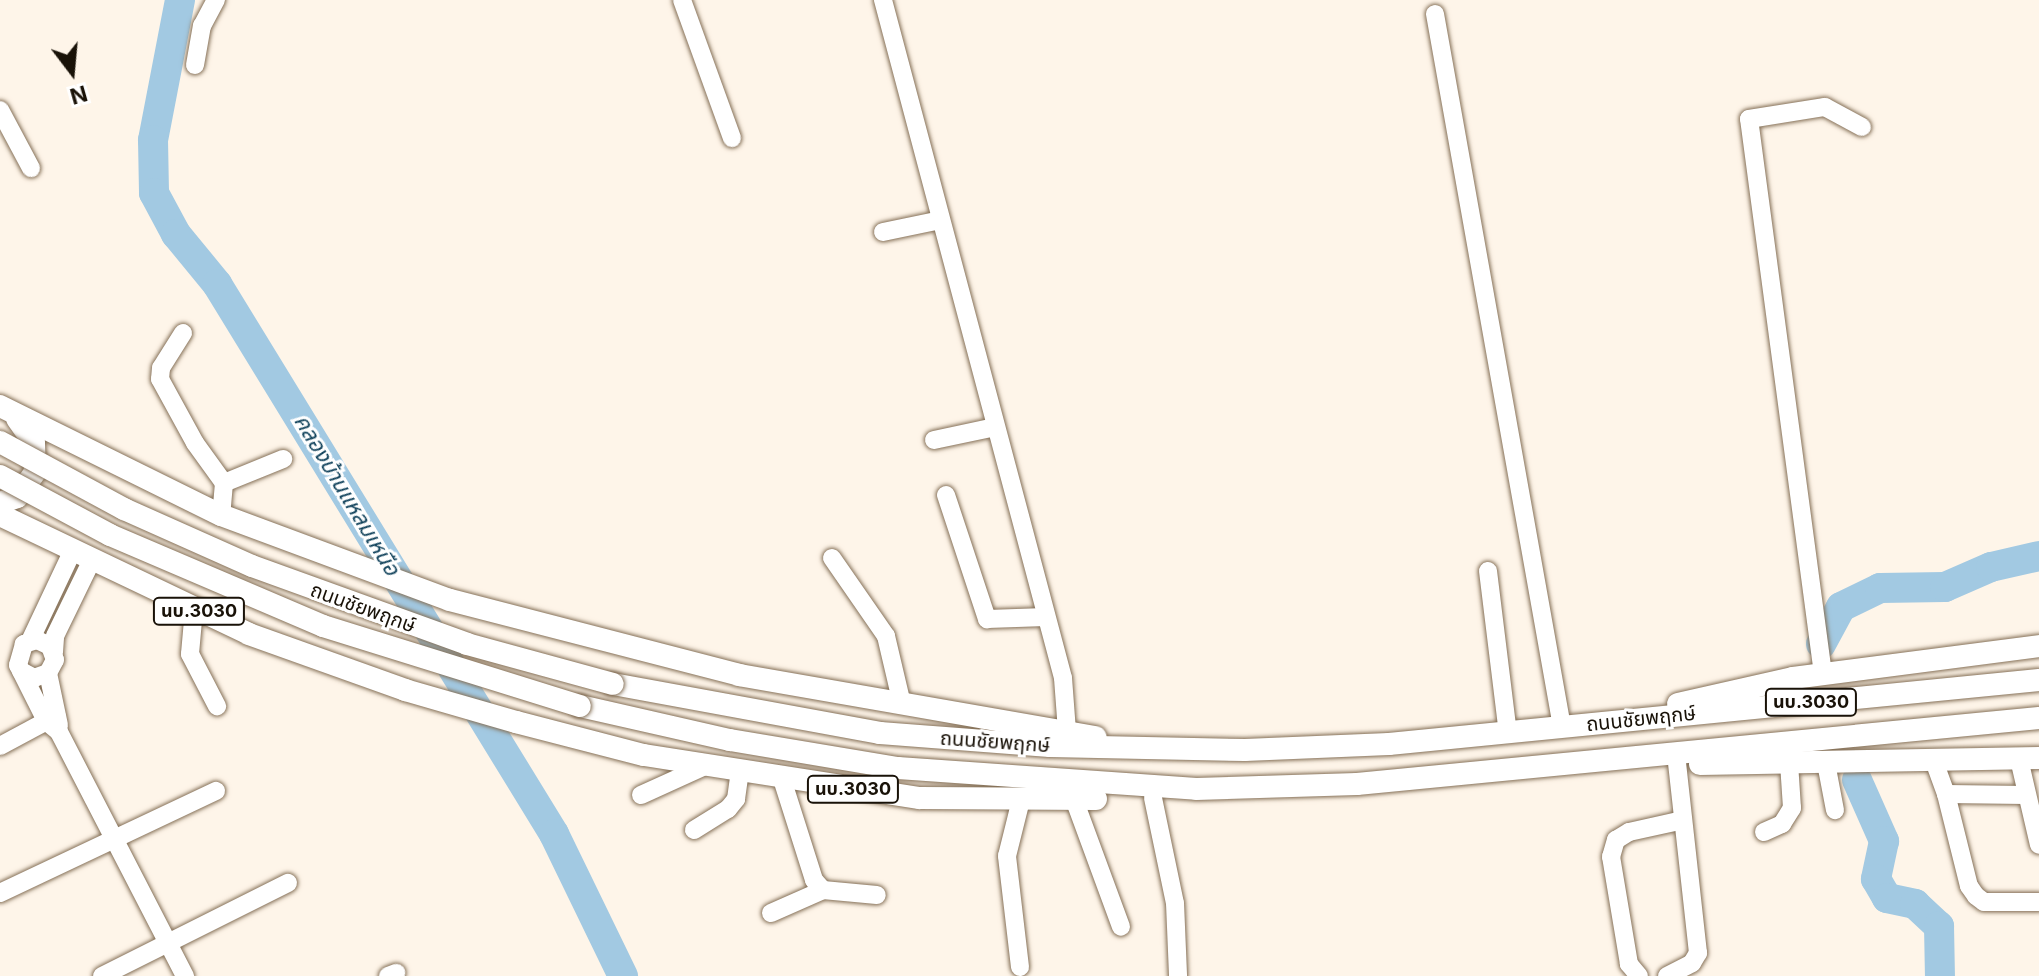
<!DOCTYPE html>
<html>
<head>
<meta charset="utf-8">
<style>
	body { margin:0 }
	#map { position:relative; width:2039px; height:976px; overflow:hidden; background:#fef5e9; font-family:Inter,"Noto Sans Thai",sans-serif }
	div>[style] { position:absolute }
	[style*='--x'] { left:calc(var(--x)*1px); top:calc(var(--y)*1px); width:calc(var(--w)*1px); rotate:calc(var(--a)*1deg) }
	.river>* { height:30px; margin:-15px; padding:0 15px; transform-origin:15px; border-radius:15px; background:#a2c9e2 }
	.roads { filter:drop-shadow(0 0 2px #857057) drop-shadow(0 0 2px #857057) }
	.minor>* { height:18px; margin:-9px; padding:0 9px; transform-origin:9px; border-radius:9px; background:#fff }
	.major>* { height:22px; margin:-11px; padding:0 11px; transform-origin:11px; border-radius:11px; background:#fff }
	.bridges { filter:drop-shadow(0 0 2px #857057) drop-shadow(0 0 2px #857057) }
	.major-bridge>* { height:22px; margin:-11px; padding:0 11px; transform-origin:11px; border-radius:11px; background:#fff }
	span { translate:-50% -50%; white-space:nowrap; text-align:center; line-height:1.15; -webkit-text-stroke:6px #fff; paint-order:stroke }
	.shield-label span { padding:2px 6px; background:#fff; border:2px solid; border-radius:6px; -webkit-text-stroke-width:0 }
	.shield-label { font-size:18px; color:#191208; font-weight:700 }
	.street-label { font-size:20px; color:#191208 }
	.water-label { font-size:22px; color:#12435c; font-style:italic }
	.north { position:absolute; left:32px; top:32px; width:80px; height:80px; -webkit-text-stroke:6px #fff; paint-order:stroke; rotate:164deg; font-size:22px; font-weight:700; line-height:32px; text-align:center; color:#191208 }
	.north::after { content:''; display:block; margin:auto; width:28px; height:36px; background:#191208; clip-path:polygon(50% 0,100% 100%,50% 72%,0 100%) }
</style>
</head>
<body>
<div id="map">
	<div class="river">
		<i style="--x:180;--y:0;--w:143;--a:100.9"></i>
		<i style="--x:153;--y:140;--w:53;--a:88.9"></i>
		<i style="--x:154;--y:193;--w:47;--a:61.8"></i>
		<i style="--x:176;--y:234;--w:65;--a:50.6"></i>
		<i style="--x:217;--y:284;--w:645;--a:58.5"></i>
		<i style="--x:554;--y:834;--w:158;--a:64.1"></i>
		<i style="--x:1821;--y:644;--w:42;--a:-61.6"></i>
		<i style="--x:1841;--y:607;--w:43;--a:-26"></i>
		<i style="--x:1880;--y:588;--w:65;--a:-0.9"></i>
		<i style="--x:1945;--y:587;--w:50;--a:-23.5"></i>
		<i style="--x:1991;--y:567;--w:49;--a:-12.9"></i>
		<i style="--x:1857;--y:780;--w:67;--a:66.1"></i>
		<i style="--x:1884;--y:841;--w:39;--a:102"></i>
		<i style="--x:1876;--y:879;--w:22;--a:60"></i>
		<i style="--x:1887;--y:898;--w:29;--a:12"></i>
		<i style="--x:1915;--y:904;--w:33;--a:43"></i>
		<i style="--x:1939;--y:926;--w:50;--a:88.9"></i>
	</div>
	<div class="roads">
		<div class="minor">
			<i style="--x:682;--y:0;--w:147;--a:70.1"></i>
			<i style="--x:883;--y:0;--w:701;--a:75.13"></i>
			<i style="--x:1063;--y:678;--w:53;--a:85.7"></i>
			<i style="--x:1435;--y:14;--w:724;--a:79.9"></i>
			<i style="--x:195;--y:65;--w:40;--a:-80"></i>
			<i style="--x:202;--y:26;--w:30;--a:-62"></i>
			<i style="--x:0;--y:110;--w:66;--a:61.9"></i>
			<i style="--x:883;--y:232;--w:59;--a:-11.7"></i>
			<i style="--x:183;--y:333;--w:41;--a:122.2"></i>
			<i style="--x:161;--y:368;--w:11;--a:95"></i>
			<i style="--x:160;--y:379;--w:73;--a:61.3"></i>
			<i style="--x:195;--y:443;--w:49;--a:54.1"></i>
			<i style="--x:224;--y:483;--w:32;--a:95"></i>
			<i style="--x:934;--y:440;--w:62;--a:-12"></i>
			<i style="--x:224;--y:483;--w:64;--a:-22.1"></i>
			<i style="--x:946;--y:495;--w:131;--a:71.7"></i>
			<i style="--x:987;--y:619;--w:59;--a:-1.9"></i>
			<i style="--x:832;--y:558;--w:95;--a:55.3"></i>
			<i style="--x:886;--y:636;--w:70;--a:76.8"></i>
			<i style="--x:1488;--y:571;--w:163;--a:83"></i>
			<i style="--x:194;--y:609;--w:45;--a:95.1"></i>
			<i style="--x:190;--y:654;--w:59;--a:62.6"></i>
			<i style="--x:30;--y:641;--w:98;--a:-64.7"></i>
			<i style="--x:54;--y:652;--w:16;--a:-86"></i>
			<i style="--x:55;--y:636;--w:82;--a:-64.1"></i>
			<i style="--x:21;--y:671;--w:15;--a:28"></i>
			<i style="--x:34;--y:678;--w:15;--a:-20"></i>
			<i style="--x:48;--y:673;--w:15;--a:-62"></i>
			<i style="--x:55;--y:660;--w:15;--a:-110"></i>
			<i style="--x:50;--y:646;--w:14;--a:-155"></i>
			<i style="--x:37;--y:640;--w:14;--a:163"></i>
			<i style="--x:24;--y:644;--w:22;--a:106"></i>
			<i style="--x:18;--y:665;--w:63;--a:63.4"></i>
			<i style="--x:46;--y:721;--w:17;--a:40"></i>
			<i style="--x:59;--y:732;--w:275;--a:62.7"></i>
			<i style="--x:48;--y:673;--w:53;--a:78.1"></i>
			<i style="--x:1823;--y:674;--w:560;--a:-97.59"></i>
			<i style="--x:1749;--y:119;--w:77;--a:-9"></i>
			<i style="--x:1825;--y:107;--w:42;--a:28.4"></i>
			<i style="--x:0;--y:746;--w:64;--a:-28.2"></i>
			<i style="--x:2019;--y:759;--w:88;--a:76.9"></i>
			<i style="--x:1934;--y:761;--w:35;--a:70"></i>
			<i style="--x:1946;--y:794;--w:80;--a:0.7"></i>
			<i style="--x:1826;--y:763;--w:48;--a:79.2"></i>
			<i style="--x:782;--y:779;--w:106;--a:72.4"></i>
			<i style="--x:814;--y:880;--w:13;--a:48"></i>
			<i style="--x:823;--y:890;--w:54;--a:5.3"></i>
			<i style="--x:1946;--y:794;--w:95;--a:76"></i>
			<i style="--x:1969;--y:886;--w:12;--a:55"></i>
			<i style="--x:1976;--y:896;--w:10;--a:37"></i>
			<i style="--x:1984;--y:902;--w:55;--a:0"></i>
			<i style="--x:641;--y:795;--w:70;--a:-24.4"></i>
			<i style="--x:1153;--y:798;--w:107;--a:78.2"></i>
			<i style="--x:1175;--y:903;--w:73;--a:87.6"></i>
			<i style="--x:1074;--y:799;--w:136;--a:69.8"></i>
			<i style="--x:694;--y:830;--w:40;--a:-32"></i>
			<i style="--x:728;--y:809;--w:13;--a:-51"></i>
			<i style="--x:736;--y:799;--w:27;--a:-82"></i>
			<i style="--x:1764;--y:832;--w:20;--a:-24"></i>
			<i style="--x:1782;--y:824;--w:19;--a:-58"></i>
			<i style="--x:1792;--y:808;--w:45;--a:-93.8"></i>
			<i style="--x:0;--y:893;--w:239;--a:-25.3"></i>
			<i style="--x:771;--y:913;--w:57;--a:-23.9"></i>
			<i style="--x:1020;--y:967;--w:112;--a:-96.7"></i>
			<i style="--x:1007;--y:856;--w:58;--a:-76"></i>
			<i style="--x:102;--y:976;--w:208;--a:-26.6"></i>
			<i style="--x:388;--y:976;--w:9;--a:-21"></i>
			<i style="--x:1639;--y:976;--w:16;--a:-130"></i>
			<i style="--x:1629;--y:964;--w:109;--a:-99.5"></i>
			<i style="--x:1611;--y:857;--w:18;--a:-74"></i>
			<i style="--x:1616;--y:840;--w:15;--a:-32"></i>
			<i style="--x:1629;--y:832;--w:55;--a:-12.5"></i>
			<i style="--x:1667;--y:976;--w:28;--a:-27"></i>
			<i style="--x:1692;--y:963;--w:12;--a:-59"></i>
			<i style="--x:1698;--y:953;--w:190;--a:-96.3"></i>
		</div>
		<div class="major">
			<i style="--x:0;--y:406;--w:246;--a:26.3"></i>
			<i style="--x:221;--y:515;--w:244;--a:20.4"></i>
			<i style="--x:450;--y:600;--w:299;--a:14.5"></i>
			<i style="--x:739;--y:675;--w:362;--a:9.9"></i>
			<i style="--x:0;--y:503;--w:18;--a:-19"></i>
			<i style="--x:17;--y:497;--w:31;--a:-54"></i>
			<i style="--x:35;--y:472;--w:29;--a:-92"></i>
			<i style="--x:34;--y:443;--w:29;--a:-125"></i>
			<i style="--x:0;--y:515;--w:276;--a:25.5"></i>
			<i style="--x:249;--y:634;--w:166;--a:19.7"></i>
			<i style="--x:405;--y:690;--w:116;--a:16.1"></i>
			<i style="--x:516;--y:722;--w:132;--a:14.5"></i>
			<i style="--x:644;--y:755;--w:279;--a:8.9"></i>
			<i style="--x:920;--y:798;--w:176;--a:0.3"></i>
			<i style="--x:613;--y:684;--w:271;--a:10.4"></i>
			<i style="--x:880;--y:733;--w:170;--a:4.4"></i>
			<i style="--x:1050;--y:746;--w:195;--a:1.2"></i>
			<i style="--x:1245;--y:750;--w:144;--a:-2.4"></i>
			<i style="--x:1389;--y:744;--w:653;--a:-5.62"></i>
			<i style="--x:1678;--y:704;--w:118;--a:-12.7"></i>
			<i style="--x:1793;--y:678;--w:248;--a:-7.4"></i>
			<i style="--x:580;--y:706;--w:154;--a:12.8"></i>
			<i style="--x:730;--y:740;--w:170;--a:9.5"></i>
			<i style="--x:898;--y:768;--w:299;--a:4"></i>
			<i style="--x:1196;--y:789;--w:161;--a:-1.8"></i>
			<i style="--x:1357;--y:784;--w:685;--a:-5.53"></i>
			<i style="--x:1700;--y:764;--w:339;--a:-1"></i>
		</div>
	</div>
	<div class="bridges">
		<div class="major-bridge">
			<i style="--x:0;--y:442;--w:141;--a:28.4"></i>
			<i style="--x:124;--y:509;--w:140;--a:24"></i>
			<i style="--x:252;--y:566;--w:229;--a:19.9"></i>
			<i style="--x:467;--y:644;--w:151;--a:15.3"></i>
			<i style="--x:0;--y:476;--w:125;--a:28.2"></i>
			<i style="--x:110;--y:535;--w:232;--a:23.1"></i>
			<i style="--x:323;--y:626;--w:269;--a:17.3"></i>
		</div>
	</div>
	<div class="shield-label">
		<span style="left:199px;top:611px">นบ.3030</span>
		<span style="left:1811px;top:702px">นบ.3030</span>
		<span style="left:853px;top:789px">นบ.3030</span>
	</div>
	<div class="street-label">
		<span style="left:363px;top:608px;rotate:20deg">ถนนชัยพฤกษ์</span>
		<span style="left:1641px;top:719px;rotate:-6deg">ถนนชัยพฤกษ์</span>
		<span style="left:995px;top:742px;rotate:4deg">ถนนชัยพฤกษ์</span>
	</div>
	<div class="water-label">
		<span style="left:347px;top:495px;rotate:59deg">คลองบ้านแหลมเหนือ</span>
	</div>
	<div class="north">N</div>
</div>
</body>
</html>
